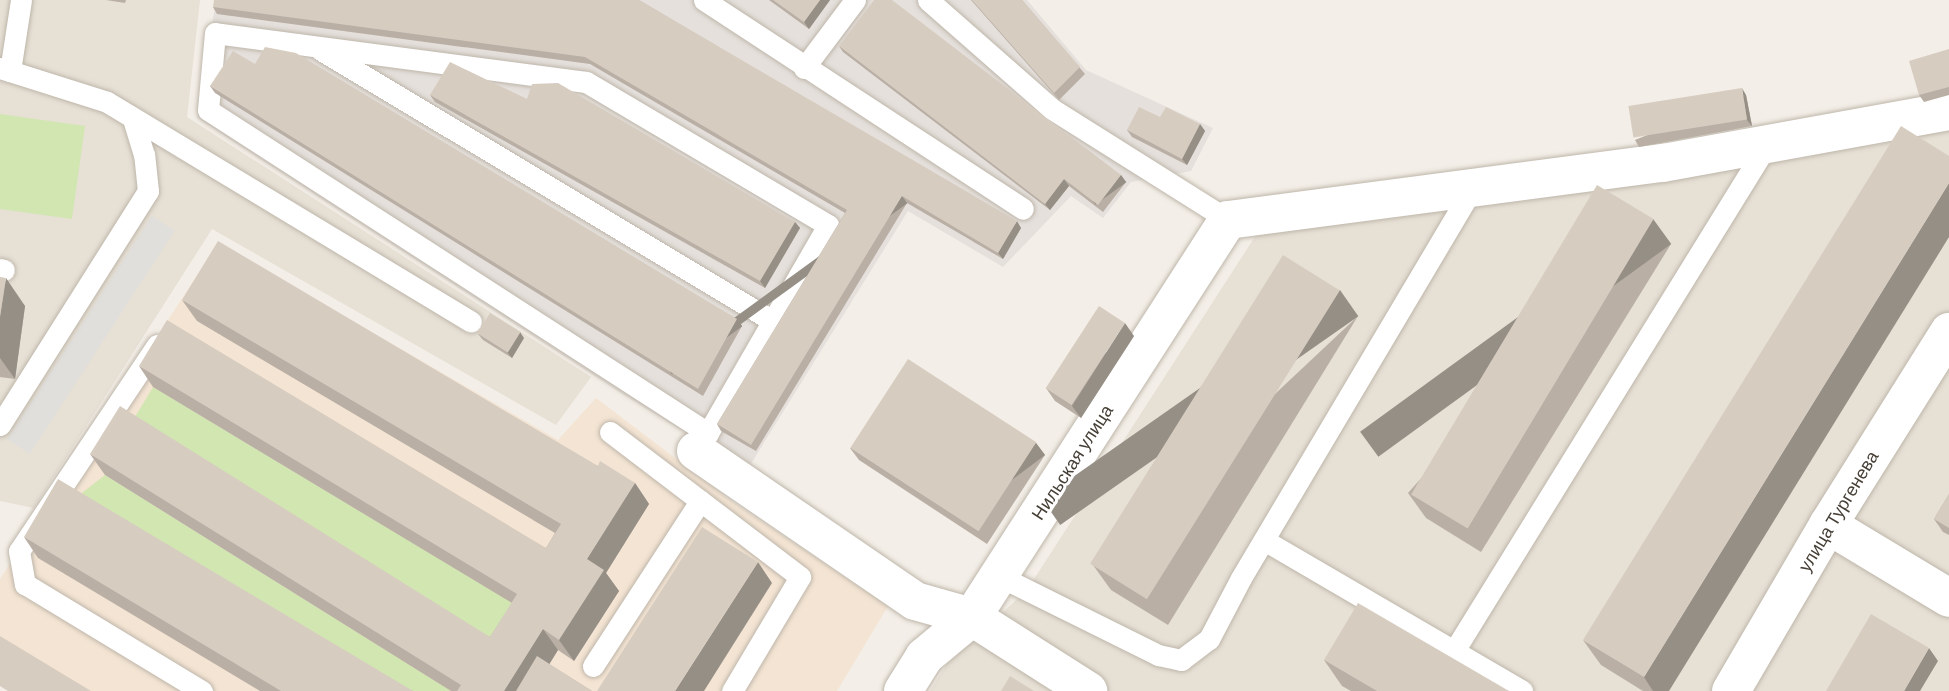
<!DOCTYPE html>
<html>
<head>
<meta charset="utf-8">
<style>
	body { margin:0 }
	#map { position:relative; width:1949px; height:691px; overflow:hidden; background:#f3eee7; font-family:Barlow,sans-serif }
	div>[style] { position:absolute }
	[style*='--x'] { left:calc(var(--x)*1px); top:calc(var(--y)*1px); width:calc(var(--w)*1px); rotate:calc(var(--a)*1deg) }
	.residential>* { inset:0; background:#e7e0d5 }
	.commercial>* { inset:0; background:#f4e4d3 }
	.industrial>* { inset:0; background:#e5e0dc }
	.green>* { inset:0; background:#d1e6b1; transform-origin:0 0 }
	.parking>* { inset:0; background:#e1dfdc; transform-origin:0 0 }
	.roads { filter:drop-shadow(0 0 2px #beb6aa) drop-shadow(0 0 2px #beb6aa) }
	.lane>* { height:21px; margin:-10.5px; padding:0 10.5px; transform-origin:10.5px; border-radius:10.5px; background:#fff }
	.street>* { height:38px; margin:-19px; padding:0 19px; transform-origin:19px; border-radius:19px; background:#fff }
	.wall>* { inset:0; background:#b9afa5 }
	.shaded-wall>* { inset:0; background:#968f86; transform-origin:0 0 }
	.building>* { inset:0; background:#d7ccc0; transform-origin:0 0 }
	span { translate:-50% -50%; white-space:nowrap; text-align:center; line-height:1.15; -webkit-text-stroke:6px #fff; paint-order:stroke }
	.street-label { font-size:18px; color:#463f36 }
</style>
</head>
<body>
<div id="map">
	<div class="residential">
		<i style="clip-path:polygon(0 0,200px 0,187px 117px,591px 377px,556px 425px,212px 229px,34px 508px,0 501px)"></i>
		<i style="clip-path:polygon(1949px 116px,1949px 691px,930px 691px,947px 664px,1027px 590px,1258px 232px)"></i>
	</div>
	<div class="commercial">
		<i style="clip-path:polygon(218px 243px,558px 440px,596px 398px,733px 502px,888px 606px,837px 691px,90px 691px,0 637px,0 579px)"></i>
	</div>
	<div class="industrial">
		<i style="clip-path:polygon(216px 0,1027px 0,1086px 70px,1213px 128px,1191px 171px,1131px 182px,1103px 218px,1071px 196px,1003px 267px,908px 211px,747px 470px,624px 395px,197px 118px)"></i>
	</div>
	<div class="green">
		<i style="clip-path:polygon(0 114px,85px 126px,72px 219px,0 209px)"></i>
		<i style="left:153px;top:387px;width:442px;height:45px;rotate:31deg"></i>
		<i style="clip-path:polygon(105px 475px,451px 691px,392px 691px,73px 500px)"></i>
	</div>
	<div class="parking">
		<i style="left:152px;top:216px;width:27px;height:266px;rotate:33deg"></i>
	</div>
	<div class="roads">
		<div class="lane">
			<i style="--x:704;--y:0;--w:381;--a:33.2"></i>
			<i style="--x:928;--y:0;--w:165;--a:41.3"></i>
			<i style="--x:1052;--y:109;--w:208;--a:32.2"></i>
			<i style="--x:321;--y:50;--w:527;--a:30.95"></i>
			<i style="--x:0;--y:68;--w:112;--a:17.6"></i>
			<i style="--x:107;--y:102;--w:425;--a:31.1"></i>
			<i style="--x:804;--y:68;--w:85;--a:-53.1"></i>
			<i style="--x:10;--y:71;--w:72;--a:-81.2"></i>
			<i style="--x:0;--y:269;--w:4;--a:14"></i>
			<i style="--x:157;--y:345;--w:248;--a:123.8"></i>
			<i style="--x:19;--y:551;--w:34;--a:80"></i>
			<i style="--x:25;--y:584;--w:207;--a:31.2"></i>
			<i style="--x:0;--y:425;--w:277;--a:-57.7"></i>
			<i style="--x:148;--y:191;--w:36;--a:-96"></i>
			<i style="--x:144;--y:155;--w:39;--a:-107"></i>
			<i style="--x:610;--y:432;--w:239;--a:37.3"></i>
			<i style="--x:800;--y:577;--w:133;--a:120.8"></i>
			<i style="--x:696;--y:451;--w:22;--a:-56"></i>
			<i style="--x:708;--y:433;--w:240;--a:-60"></i>
			<i style="--x:828;--y:225;--w:281;--a:-149.4"></i>
			<i style="--x:586;--y:82;--w:374;--a:-172.5"></i>
			<i style="--x:215;--y:33;--w:77;--a:95.2"></i>
			<i style="--x:208;--y:110;--w:595;--a:32.86"></i>
			<i style="--x:1264;--y:540;--w:299;--a:30.3"></i>
			<i style="--x:999;--y:576;--w:178;--a:26.4"></i>
			<i style="--x:1158;--y:655;--w:24;--a:12"></i>
			<i style="--x:1181;--y:660;--w:35;--a:-37"></i>
			<i style="--x:1209;--y:639;--w:69;--a:-62.3"></i>
			<i style="--x:1241;--y:578;--w:454;--a:-59.3"></i>
			<i style="--x:1454;--y:651;--w:597;--a:-58.28"></i>
			<i style="--x:593;--y:666;--w:197;--a:-57"></i>
		</div>
		<div class="street">
			<i style="--x:696;--y:451;--w:265;--a:34.4"></i>
			<i style="--x:915;--y:601;--w:59;--a:15.7"></i>
			<i style="--x:972;--y:617;--w:138;--a:32.5"></i>
			<i style="--x:1828;--y:525;--w:141;--a:31.1"></i>
			<i style="--x:903;--y:691;--w:40;--a:-58"></i>
			<i style="--x:924;--y:657;--w:62;--a:-39.8"></i>
			<i style="--x:972;--y:617;--w:472;--a:-57.2"></i>
			<i style="--x:1228;--y:220;--w:439;--a:-7.5"></i>
			<i style="--x:1663;--y:163;--w:291;--a:-10.3"></i>
			<i style="--x:1731;--y:691;--w:192;--a:-59.7"></i>
			<i style="--x:1828;--y:525;--w:228;--a:-57.9"></i>
		</div>
	</div>
	<div class="wall">
		<i style="clip-path:polygon(106px 0,126px 0,125px 3px)"></i>
		<i style="clip-path:polygon(639px 0,1021px 228px,1003px 259px,907px 203px,756px 451px,721px 431px,717px 424px,845px 213px,590px 64px,217px 14px,213px 7px)"></i>
		<i style="clip-path:polygon(769px 0,830px 0,809px 29px)"></i>
		<i style="clip-path:polygon(971px 0,1022px 0,1085px 74px,1059px 100px)"></i>
		<i style="clip-path:polygon(839px 46px,1121px 175px,1126px 182px,1103px 212px,1069px 186px,1050px 210px,843px 52px)"></i>
		<i style="clip-path:polygon(1949px 49px,1949px 95px,1924px 102px,1919px 95px)"></i>
		<i style="clip-path:polygon(255px 64px,737px 319px,742px 326px,703px 396px,215px 93px,210px 86px)"></i>
		<i style="clip-path:polygon(430px 95px,527px 99px,795px 222px,800px 228px,765px 288px,435px 102px)"></i>
		<i style="clip-path:polygon(1746px 95px,1752px 126px,1639px 147px,1635px 140px)"></i>
		<i style="clip-path:polygon(1160px 117px,1200px 124px,1205px 131px,1187px 165px,1132px 137px,1127px 130px)"></i>
		<i style="clip-path:polygon(1653px 219px,1671px 244px,1481px 552px,1426px 518px,1408px 493px)"></i>
		<i style="clip-path:polygon(0 277px,25px 306px,15px 379px,0 377px)"></i>
		<i style="clip-path:polygon(182px 300px,598px 466px,635px 483px,649px 504px,606px 573px,619px 591px,574px 661px,558px 650px,549px 664px,592px 691px,451px 691px,105px 475px,90px 454px,490px 637px,512px 603px,153px 387px,139px 366px,546px 548px,555px 533px,197px 321px)"></i>
		<i style="clip-path:polygon(1358px 316px,1168px 625px,1111px 590px,1093px 565px)"></i>
		<i style="clip-path:polygon(478px 334px,524px 338px,512px 358px,483px 340px)"></i>
		<i style="clip-path:polygon(1134px 336px,1081px 418px,1055px 401px,1046px 388px)"></i>
		<i style="clip-path:polygon(1036px 443px,1045px 455px,987px 544px,859px 460px,850px 448px)"></i>
		<i style="clip-path:polygon(1949px 494px,1949px 535px,1943px 532px,1934px 519px)"></i>
		<i style="clip-path:polygon(24px 537px,413px 691px,260px 691px,38px 558px)"></i>
		<i style="clip-path:polygon(1583px 640px,1669px 691px,1643px 691px,1601px 665px)"></i>
		<i style="clip-path:polygon(1324px 660px,1509px 691px,1351px 691px,1342px 686px)"></i>
	</div>
	<div class="shaded-wall">
		<i style="clip-path:polygon(820px 0,830px 0,809px 29px,804px 22px)"></i>
		<i style="clip-path:polygon(1742px 88px,1746px 95px,1752px 126px,1747px 120px)"></i>
		<i style="clip-path:polygon(1200px 124px,1205px 131px,1187px 165px,1182px 159px)"></i>
		<i style="left:1121px;top:175px;width:9px;height:38px;rotate:54deg"></i>
		<i style="clip-path:polygon(1064px 179px,1069px 186px,1050px 210px,1045px 204px)"></i>
		<i style="clip-path:polygon(1949px 183px,1949px 237px,1669px 691px,1653px 691px,1644px 677px)"></i>
		<i style="left:902px;top:196px;width:9px;height:291px;rotate:54deg"></i>
		<i style="left:1653px;top:219px;width:31px;height:362px;rotate:54deg"></i>
		<i style="clip-path:polygon(1017px 221px,1021px 228px,1003px 259px,998px 253px)"></i>
		<i style="clip-path:polygon(795px 222px,800px 228px,765px 288px,760px 281px)"></i>
		<i style="clip-path:polygon(6px 278px,25px 306px,15px 379px,0 358px,0 317px)"></i>
		<i style="left:1340px;top:290px;width:32px;height:364px;rotate:55deg"></i>
		<i style="left:737px;top:319px;width:9px;height:80px;rotate:54deg"></i>
		<i style="clip-path:polygon(1125px 323px,1134px 336px,1081px 418px,1072px 406px)"></i>
		<i style="clip-path:polygon(520px 332px,524px 338px,512px 358px,507px 352px)"></i>
		<i style="left:1036px;top:443px;width:15px;height:105px;rotate:53deg"></i>
		<i style="clip-path:polygon(635px 483px,649px 504px,606px 573px,619px 591px,574px 661px,559px 640px,587px 559px)"></i>
		<i style="clip-path:polygon(758px 562px,772px 583px,704px 691px,675px 691px)"></i>
		<i style="clip-path:polygon(543px 629px,558px 650px,533px 691px,504px 691px)"></i>
		<i style="clip-path:polygon(1929px 648px,1938px 661px,1920px 691px,1904px 691px)"></i>
	</div>
	<div class="building">
		<i style="clip-path:polygon(214px 0,639px 0,1017px 221px,998px 253px,902px 196px,751px 445px,717px 424px,847px 210px,585px 57px,213px 7px)"></i>
		<i style="clip-path:polygon(773px 0,820px 0,804px 22px)"></i>
		<i style="clip-path:polygon(874px 0,892px 0,1121px 175px,1098px 205px,1064px 179px,1045px 204px,839px 46px)"></i>
		<i style="clip-path:polygon(972px 0,1022px 0,1080px 67px,1054px 93px)"></i>
		<i style="clip-path:polygon(265px 47px,296px 53px,737px 319px,698px 389px,210px 86px,233px 51px,255px 64px)"></i>
		<i style="clip-path:polygon(1949px 49px,1949px 87px,1919px 95px,1909px 61px)"></i>
		<i style="clip-path:polygon(450px 62px,527px 99px,532px 84px,558px 83px,795px 222px,760px 281px,430px 95px)"></i>
		<i style="left:1742px;top:88px;width:32px;height:115px;rotate:81deg"></i>
		<i style="clip-path:polygon(1139px 107px,1160px 117px,1166px 107px,1200px 124px,1182px 159px,1127px 130px)"></i>
		<i style="clip-path:polygon(1901px 126px,1949px 156px,1949px 183px,1644px 677px,1583px 640px)"></i>
		<i style="left:1597px;top:185px;width:66px;height:361px;rotate:31deg"></i>
		<i style="clip-path:polygon(218px 241px,598px 466px,600px 461px,635px 483px,587px 559px,604px 570px,559px 640px,543px 629px,504px 691px,457px 691px,461px 685px,90px 454px,120px 406px,490px 637px,517px 594px,139px 366px,167px 320px,546px 548px,561px 524px,182px 300px)"></i>
		<i style="left:1283px;top:255px;width:67px;height:364px;rotate:32deg"></i>
		<i style="clip-path:polygon(0 277px,6px 278px,0 317px)"></i>
		<i style="left:1099px;top:306px;width:31px;height:98px;rotate:33deg"></i>
		<i style="left:490px;top:313px;width:36px;height:24px;rotate:32deg"></i>
		<i style="left:908px;top:359px;width:153px;height:106px;rotate:33deg"></i>
		<i style="clip-path:polygon(58px 479px,413px 691px,281px 691px,24px 537px)"></i>
		<i style="clip-path:polygon(1949px 494px,1949px 528px,1934px 519px)"></i>
		<i style="clip-path:polygon(702px 527px,758px 562px,675px 691px,597px 691px)"></i>
		<i style="clip-path:polygon(1358px 603px,1509px 691px,1377px 691px,1324px 660px)"></i>
		<i style="clip-path:polygon(1871px 614px,1929px 648px,1904px 691px,1826px 691px)"></i>
		<i style="clip-path:polygon(0 636px,91px 691px,8px 691px,0 686px)"></i>
		<i style="clip-path:polygon(537px 656px,592px 691px,516px 691px)"></i>
		<i style="clip-path:polygon(1010px 676px,1034px 691px,1001px 691px)"></i>
	</div>
	<div class="street-label">
		<span style="left:1072px;top:462px;rotate:-57deg">Нильская улица</span>
		<span style="left:1838px;top:511px;rotate:-59deg">улица Тургенева</span>
	</div>
</div>
</body>
</html>
